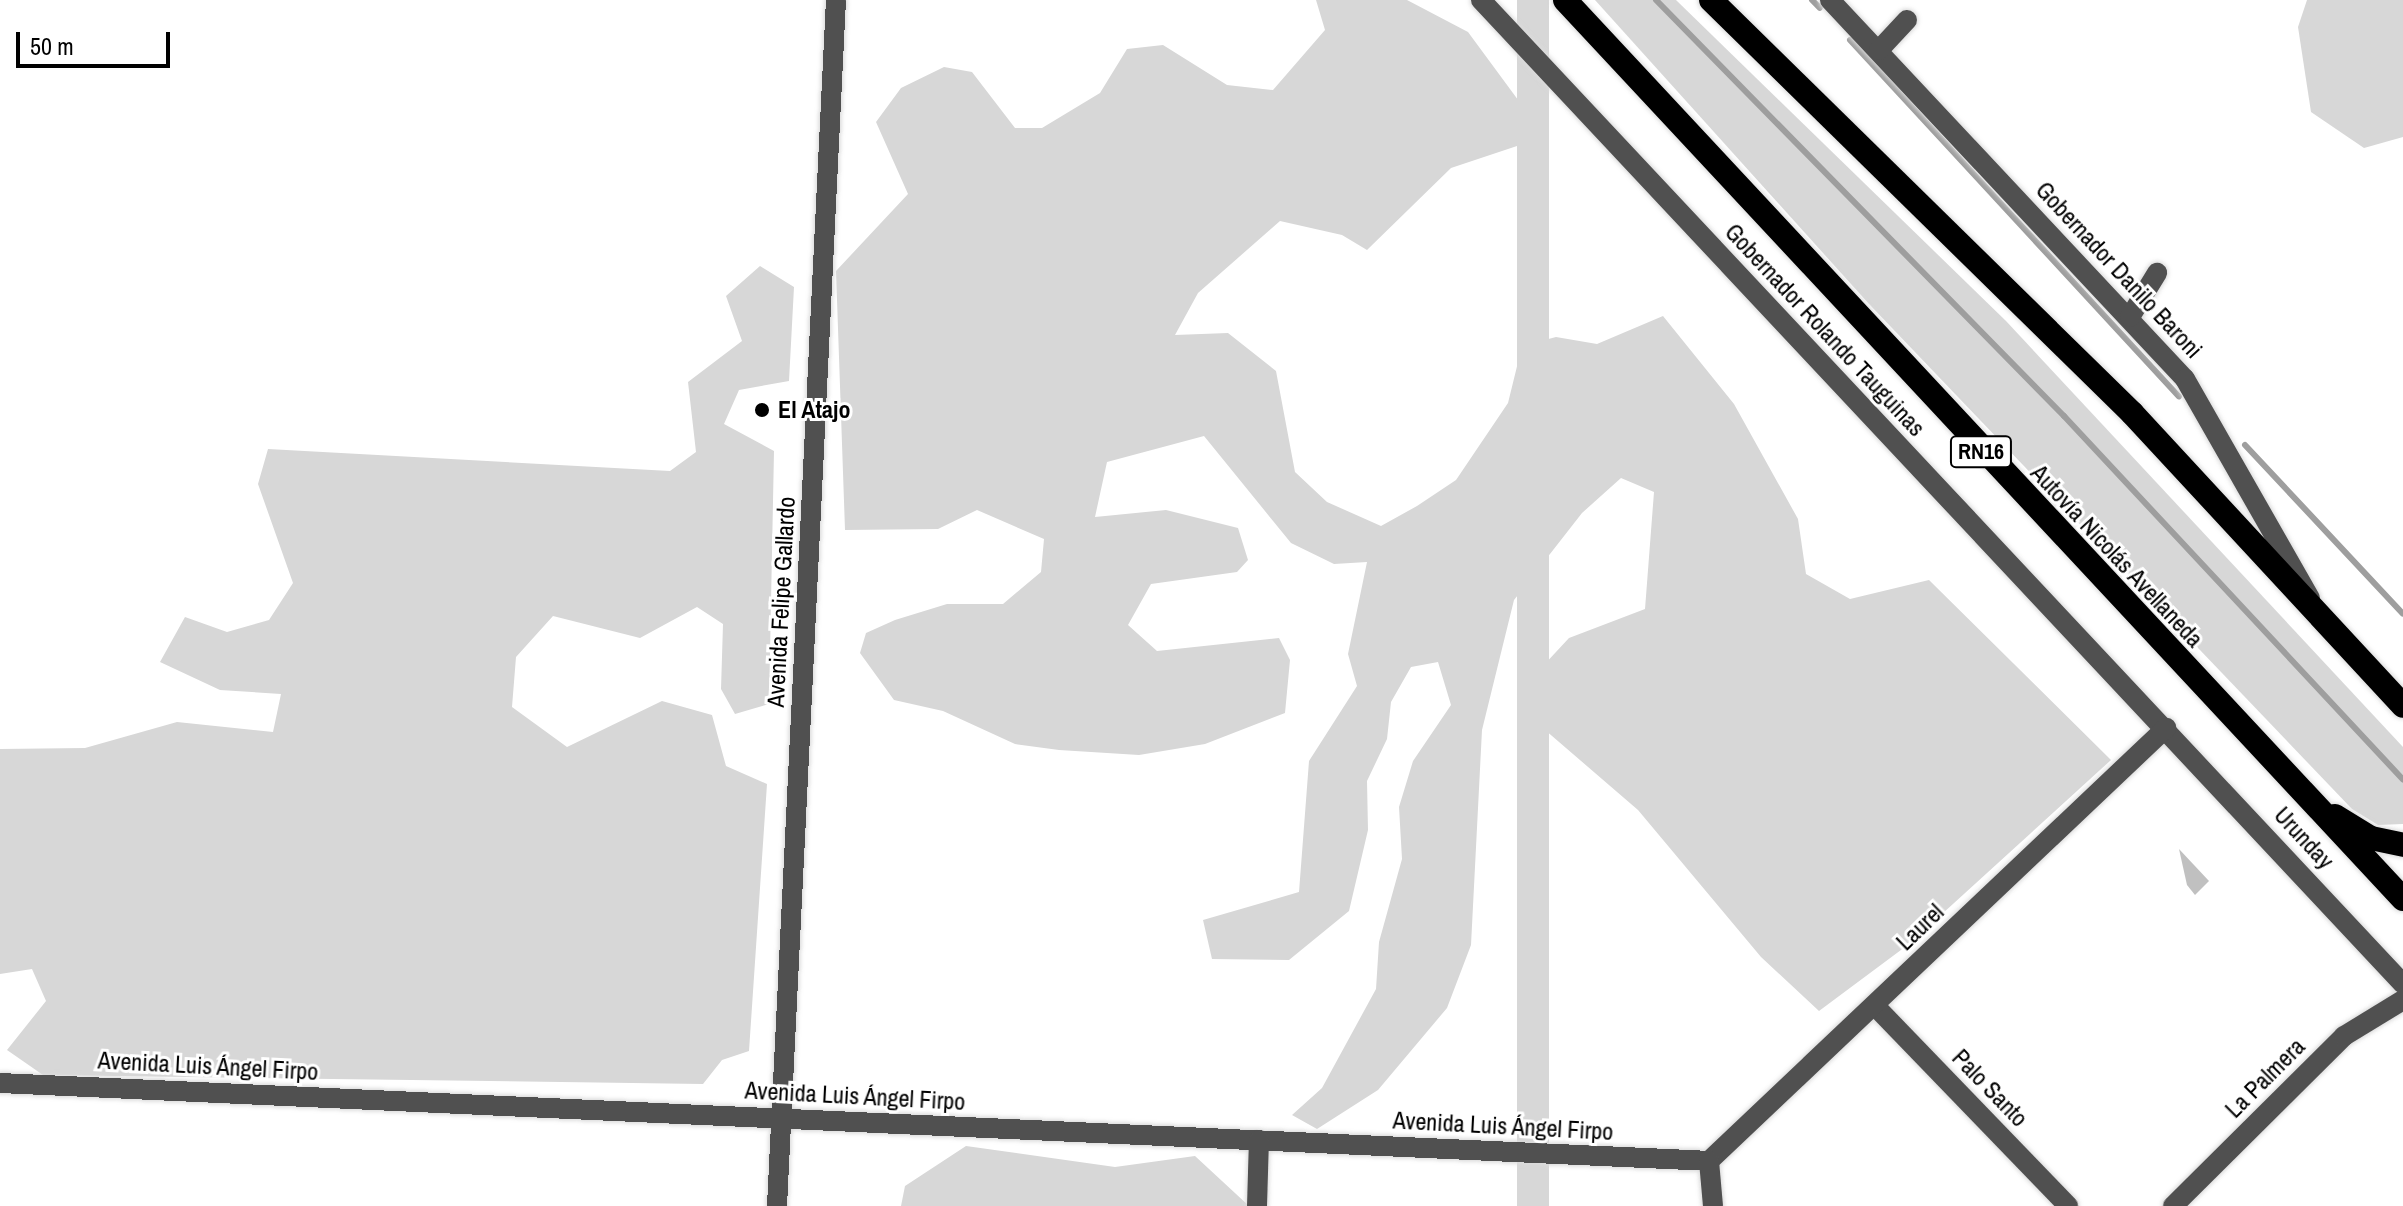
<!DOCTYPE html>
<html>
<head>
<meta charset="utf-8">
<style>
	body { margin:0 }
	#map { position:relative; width:2403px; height:1206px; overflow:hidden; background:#fff; font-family:"Archivo Narrow",sans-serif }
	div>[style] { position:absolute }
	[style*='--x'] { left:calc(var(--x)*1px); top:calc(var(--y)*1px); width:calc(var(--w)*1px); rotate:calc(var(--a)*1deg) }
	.green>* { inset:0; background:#d7d7d7; transform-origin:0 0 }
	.stream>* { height:6px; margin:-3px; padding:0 3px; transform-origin:3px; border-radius:3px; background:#9e9e9e }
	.building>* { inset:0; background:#c0c0c0 }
	.roads { filter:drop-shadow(0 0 2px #dbdbdb) drop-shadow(0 0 2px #dbdbdb) }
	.minor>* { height:20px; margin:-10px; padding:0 10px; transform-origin:10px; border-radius:10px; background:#505050 }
	.highway>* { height:24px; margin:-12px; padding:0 12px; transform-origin:12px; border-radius:12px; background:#000 }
	.dots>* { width:22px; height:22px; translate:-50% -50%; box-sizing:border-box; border:4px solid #fff; border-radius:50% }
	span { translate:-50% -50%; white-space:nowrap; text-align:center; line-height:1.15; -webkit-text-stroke:6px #fff; paint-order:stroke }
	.shield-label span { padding:2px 6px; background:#fff; border:2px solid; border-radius:6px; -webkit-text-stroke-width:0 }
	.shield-label { font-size:22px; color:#000; font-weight:700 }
	.street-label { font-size:24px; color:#000 }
	.poi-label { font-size:24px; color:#000; font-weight:700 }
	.left { translate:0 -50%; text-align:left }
	.scale { position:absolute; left:16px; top:32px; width:154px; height:36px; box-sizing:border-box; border:4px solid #000; border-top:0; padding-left:10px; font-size:24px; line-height:28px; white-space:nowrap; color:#000; -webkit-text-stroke:6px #fff; paint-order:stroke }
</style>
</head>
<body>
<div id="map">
	<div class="green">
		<i style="clip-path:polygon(1316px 0,1407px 0,1468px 32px,1527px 112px,1520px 145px,1451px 168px,1367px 250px,1342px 235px,1280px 221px,1198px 293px,1175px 335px,1228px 333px,1276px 371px,1295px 472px,1327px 502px,1381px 526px,1417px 506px,1456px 480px,1508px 403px,1522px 346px,1556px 337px,1597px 344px,1663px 316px,1734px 404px,1798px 519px,1806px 574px,1850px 599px,1929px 580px,2111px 760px,1909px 944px,1819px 1011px,1761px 957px,1638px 810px,1530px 717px,1529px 681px,1569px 638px,1645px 609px,1654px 492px,1621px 478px,1582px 513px,1514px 600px,1482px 730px,1471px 945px,1447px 1008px,1378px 1090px,1317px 1129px,1292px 1115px,1322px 1088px,1376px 989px,1379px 942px,1402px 859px,1399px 807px,1413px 761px,1451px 705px,1438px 662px,1411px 667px,1391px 702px,1387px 739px,1367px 781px,1368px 830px,1349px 911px,1289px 960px,1212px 959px,1203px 920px,1299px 892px,1309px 761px,1357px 686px,1348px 654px,1367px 562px,1334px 564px,1291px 543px,1204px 436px,1107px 462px,1095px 517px,1166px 510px,1238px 528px,1248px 560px,1237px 572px,1151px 584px,1128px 625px,1157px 651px,1279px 638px,1290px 660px,1285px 713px,1205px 744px,1139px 755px,1059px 750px,1015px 744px,943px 711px,894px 700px,860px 653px,866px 633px,895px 620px,947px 604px,1003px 604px,1041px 572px,1044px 539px,977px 510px,938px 529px,845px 530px,836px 271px,908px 194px,876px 122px,901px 88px,944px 67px,972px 72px,1015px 128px,1042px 128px,1100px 93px,1127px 49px,1163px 45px,1227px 85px,1273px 90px,1325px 30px)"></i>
		<i style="left:1517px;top:0;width:32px;height:1298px"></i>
		<i style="clip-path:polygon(1595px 0,1676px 0,2006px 321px,2403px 747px,2403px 824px,2378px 825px,2352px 809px,1869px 304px)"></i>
		<i style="clip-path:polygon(2307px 0,2403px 0,2403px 137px,2364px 148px,2311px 112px,2298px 27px)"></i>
		<i style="clip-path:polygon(760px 266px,794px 287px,789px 381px,739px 390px,724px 424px,774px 451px,769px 704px,735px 714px,721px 689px,723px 624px,697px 607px,640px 638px,553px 616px,516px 657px,512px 707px,567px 747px,662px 701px,712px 715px,726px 766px,767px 784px,749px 1051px,722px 1060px,703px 1084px,43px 1075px,7px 1050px,46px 1001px,32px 969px,0 974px,0 749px,85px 748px,177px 722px,273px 732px,281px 694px,220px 690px,160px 662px,185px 617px,227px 632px,269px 620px,293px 583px,258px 484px,268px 449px,670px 471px,696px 452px,688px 382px,742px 341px,726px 296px)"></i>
		<i style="clip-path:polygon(966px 1146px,1115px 1167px,1195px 1156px,1249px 1206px,901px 1206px,905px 1186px)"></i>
	</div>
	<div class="stream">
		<i style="--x:1656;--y:0;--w:583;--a:45.56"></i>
		<i style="--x:2064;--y:416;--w:497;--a:47"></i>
		<i style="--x:1812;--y:0;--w:11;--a:45"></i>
		<i style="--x:1850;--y:40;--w:485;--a:47.3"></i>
		<i style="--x:2245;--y:445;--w:231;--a:46.9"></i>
	</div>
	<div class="building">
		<i style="clip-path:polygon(2179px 849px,2209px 881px,2195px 895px,2187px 885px)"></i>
	</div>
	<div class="roads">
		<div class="minor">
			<i style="--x:1481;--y:0;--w:1348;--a:46.86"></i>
			<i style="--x:1830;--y:0;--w:519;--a:46.87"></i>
			<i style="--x:2185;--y:379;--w:252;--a:60.3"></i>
			<i style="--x:1879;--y:50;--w:41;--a:-47"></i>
			<i style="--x:2130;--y:317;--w:52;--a:-58.5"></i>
			<i style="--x:1875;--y:1006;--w:278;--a:46"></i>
			<i style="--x:0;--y:1083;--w:1711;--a:2.61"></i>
			<i style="--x:1709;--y:1161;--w:630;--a:-43.46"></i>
			<i style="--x:1709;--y:1161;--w:45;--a:84.9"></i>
			<i style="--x:777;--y:1206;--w:1207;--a:-87.2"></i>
			<i style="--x:1257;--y:1206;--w:66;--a:-88.3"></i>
			<i style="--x:2173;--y:1206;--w:241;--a:-44.8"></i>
			<i style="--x:2344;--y:1036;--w:69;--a:-31.4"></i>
		</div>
		<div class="highway">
			<i style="--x:1565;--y:0;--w:1229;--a:47.01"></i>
			<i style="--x:1711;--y:0;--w:590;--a:44.45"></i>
			<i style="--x:2132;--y:413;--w:399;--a:47.2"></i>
			<i style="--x:2335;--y:816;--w:42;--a:31.4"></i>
			<i style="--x:2371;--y:838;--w:33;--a:12"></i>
		</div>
	</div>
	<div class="dots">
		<i style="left:762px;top:410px;background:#000"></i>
	</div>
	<div class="shield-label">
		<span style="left:1981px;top:452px">RN16</span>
	</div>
	<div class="street-label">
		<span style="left:2119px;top:270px;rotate:47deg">Gobernador Danilo Baroni</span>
		<span style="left:1825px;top:330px;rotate:47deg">Gobernador Rolando Tauguinas</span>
		<span style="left:2117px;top:556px;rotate:47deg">Autovía Nicolás Avellaneda</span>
		<span style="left:781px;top:602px;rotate:-87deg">Avenida Felipe Gallardo</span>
		<span style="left:2304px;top:838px;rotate:47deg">Urunday</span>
		<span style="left:1920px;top:927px;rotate:-44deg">Laurel</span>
		<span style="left:208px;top:1066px;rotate:3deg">Avenida Luis Ángel Firpo</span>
		<span style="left:2265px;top:1078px;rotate:-45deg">La Palmera</span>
		<span style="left:1990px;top:1088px;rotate:46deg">Palo Santo</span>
		<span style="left:855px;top:1096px;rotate:3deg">Avenida Luis Ángel Firpo</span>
		<span style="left:1503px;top:1126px;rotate:3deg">Avenida Luis Ángel Firpo</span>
	</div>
	<div class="poi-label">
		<span class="left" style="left:778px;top:410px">El Atajo</span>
	</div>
	<div class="scale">50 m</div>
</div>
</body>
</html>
